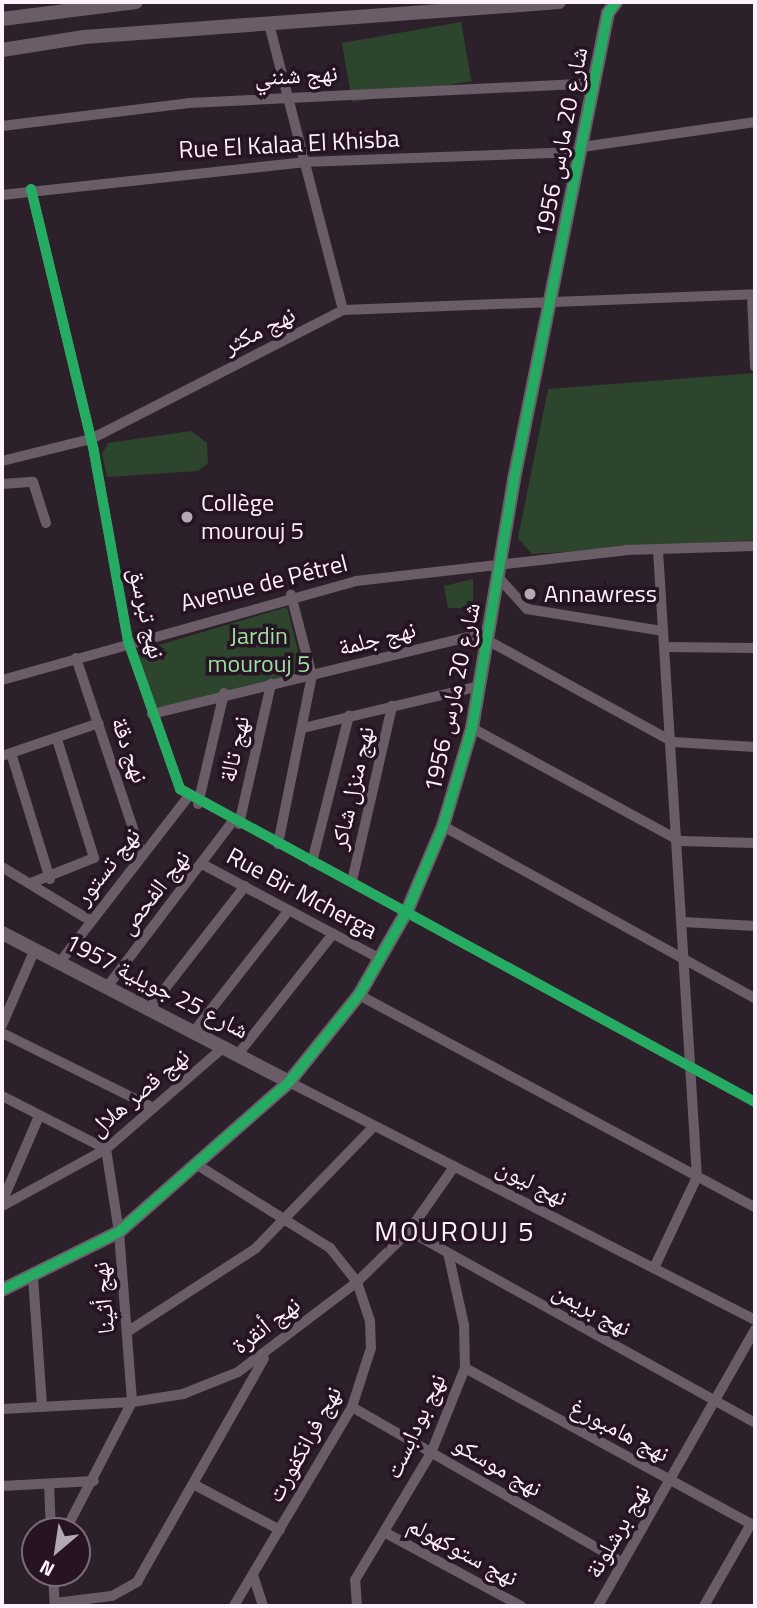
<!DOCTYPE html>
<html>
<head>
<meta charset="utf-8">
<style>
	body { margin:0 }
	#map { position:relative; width:757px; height:1608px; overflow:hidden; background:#2c212a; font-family:"Titillium Web","Noto Naskh Arabic",sans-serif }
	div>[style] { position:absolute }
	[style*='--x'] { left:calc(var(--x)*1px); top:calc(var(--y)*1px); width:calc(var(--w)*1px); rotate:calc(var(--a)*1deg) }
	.green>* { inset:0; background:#2e452d; transform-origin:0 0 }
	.minor>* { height:10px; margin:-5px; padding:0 5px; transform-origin:5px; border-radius:5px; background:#6a5d68 }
	.tertiary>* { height:14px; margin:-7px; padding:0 7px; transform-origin:7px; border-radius:7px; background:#6a5d68 }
	.cycleway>* { height:10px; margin:-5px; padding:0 5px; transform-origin:5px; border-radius:5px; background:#26ab63 }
	.dots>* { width:19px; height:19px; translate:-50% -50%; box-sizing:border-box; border:4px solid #261324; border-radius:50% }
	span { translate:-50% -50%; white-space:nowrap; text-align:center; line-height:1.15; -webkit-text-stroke:7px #261324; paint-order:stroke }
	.street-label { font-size:24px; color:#fef0fc }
	.poi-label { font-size:24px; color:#fef0fc }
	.left { translate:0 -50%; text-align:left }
	.park-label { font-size:24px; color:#9ee09e }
	.quarter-label { font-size:28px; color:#fef0fc; letter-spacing:2px }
	.frame { position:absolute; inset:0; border:4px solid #fef0fc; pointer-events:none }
	.north { position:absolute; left:21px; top:1517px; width:70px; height:70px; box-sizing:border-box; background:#261324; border:2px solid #7c6b7a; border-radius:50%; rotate:209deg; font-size:19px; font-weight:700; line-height:28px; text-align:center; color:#fef0fc }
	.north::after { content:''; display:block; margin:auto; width:24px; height:32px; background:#b4a8b2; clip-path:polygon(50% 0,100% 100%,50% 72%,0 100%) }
</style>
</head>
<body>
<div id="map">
	<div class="green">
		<i style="left:461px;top:22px;width:60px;height:121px;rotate:80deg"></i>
		<i style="clip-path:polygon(755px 373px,755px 540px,532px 554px,518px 538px,548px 389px)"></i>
		<i style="clip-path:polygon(191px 431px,207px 443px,208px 463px,198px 471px,107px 477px,102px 454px,108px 443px)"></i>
		<i style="clip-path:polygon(473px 579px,473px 608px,448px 608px,444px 586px)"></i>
		<i style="clip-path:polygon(287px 607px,304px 675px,152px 709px,135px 658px,152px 647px)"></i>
	</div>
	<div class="minor">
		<i style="--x:269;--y:24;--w:295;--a:75.5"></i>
		<i style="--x:2;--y:126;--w:188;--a:-7"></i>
		<i style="--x:189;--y:103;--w:405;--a:-2.8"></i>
		<i style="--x:582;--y:147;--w:175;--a:-8.2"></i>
		<i style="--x:31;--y:189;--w:270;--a:76.5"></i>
		<i style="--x:94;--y:452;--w:192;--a:79.8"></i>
		<i style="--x:128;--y:641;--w:157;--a:70.6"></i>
		<i style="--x:180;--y:789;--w:655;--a:28.56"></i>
		<i style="--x:2;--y:195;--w:304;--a:-6.2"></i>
		<i style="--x:304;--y:162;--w:276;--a:-2.1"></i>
		<i style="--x:752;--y:295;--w:72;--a:87.6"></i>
		<i style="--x:2;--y:461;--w:92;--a:-13.9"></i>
		<i style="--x:91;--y:439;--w:283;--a:-27.1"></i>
		<i style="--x:343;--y:310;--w:412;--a:-2.2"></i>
		<i style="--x:2;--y:484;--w:31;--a:-4"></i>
		<i style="--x:33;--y:482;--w:43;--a:72.4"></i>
		<i style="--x:499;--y:578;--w:42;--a:47.9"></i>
		<i style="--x:527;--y:609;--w:138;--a:9.2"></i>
		<i style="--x:487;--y:640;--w:212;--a:28.7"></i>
		<i style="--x:673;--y:742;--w:82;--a:3.5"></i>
		<i style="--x:664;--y:647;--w:91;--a:0.6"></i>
		<i style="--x:76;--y:658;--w:208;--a:71.5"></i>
		<i style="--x:2;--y:680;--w:368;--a:-15.6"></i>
		<i style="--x:356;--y:581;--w:272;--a:-6.5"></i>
		<i style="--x:626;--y:550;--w:129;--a:-1.8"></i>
		<i style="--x:152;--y:714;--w:347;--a:-13.7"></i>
		<i style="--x:303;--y:728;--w:181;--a:-13.4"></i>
		<i style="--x:472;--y:728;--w:237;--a:28.5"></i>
		<i style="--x:680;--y:841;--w:75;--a:1.5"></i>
		<i style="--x:11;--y:753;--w:132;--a:72.8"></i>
		<i style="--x:2;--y:756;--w:102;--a:-18.8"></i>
		<i style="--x:198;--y:804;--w:114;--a:-76.8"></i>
		<i style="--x:239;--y:824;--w:144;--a:-77.1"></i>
		<i style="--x:443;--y:826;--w:356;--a:28.9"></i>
		<i style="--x:278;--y:844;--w:171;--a:-78.6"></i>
		<i style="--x:312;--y:676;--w:84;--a:-104.5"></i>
		<i style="--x:312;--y:862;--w:151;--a:-75.8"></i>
		<i style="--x:202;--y:864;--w:203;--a:28"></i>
		<i style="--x:2;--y:867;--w:104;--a:31.2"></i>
		<i style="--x:352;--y:881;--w:180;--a:-77.1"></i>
		<i style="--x:31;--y:883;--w:68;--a:-21.6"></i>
		<i style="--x:94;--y:858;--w:125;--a:-107.3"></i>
		<i style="--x:683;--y:922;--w:72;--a:3.2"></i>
		<i style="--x:60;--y:962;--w:209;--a:-52.2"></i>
		<i style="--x:107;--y:987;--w:208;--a:-52.8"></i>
		<i style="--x:359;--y:995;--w:449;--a:28.2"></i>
		<i style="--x:149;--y:1009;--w:156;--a:-52"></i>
		<i style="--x:2;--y:1025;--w:83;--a:-66.5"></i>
		<i style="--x:195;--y:1030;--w:152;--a:-51.9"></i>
		<i style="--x:2;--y:1033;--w:169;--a:26.3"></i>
		<i style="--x:239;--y:1053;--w:152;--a:-51.7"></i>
		<i style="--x:289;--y:1082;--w:523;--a:27.05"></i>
		<i style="--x:2;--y:1096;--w:117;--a:27"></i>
		<i style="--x:106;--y:1149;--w:84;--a:81.1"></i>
		<i style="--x:119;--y:1232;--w:170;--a:85.6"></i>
		<i style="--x:132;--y:1402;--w:145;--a:117.4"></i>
		<i style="--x:199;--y:1166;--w:155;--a:32"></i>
		<i style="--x:330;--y:1248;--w:43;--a:51.5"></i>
		<i style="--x:357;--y:1282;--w:41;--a:71.6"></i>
		<i style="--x:370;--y:1321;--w:27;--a:88"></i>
		<i style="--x:371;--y:1348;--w:62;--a:107.9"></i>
		<i style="--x:352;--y:1407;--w:231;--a:120.7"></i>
		<i style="--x:2;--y:1202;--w:94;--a:-66.7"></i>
		<i style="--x:2;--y:1206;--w:119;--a:-28.7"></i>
		<i style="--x:106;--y:1149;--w:157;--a:-40.9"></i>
		<i style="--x:409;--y:1231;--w:396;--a:29"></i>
		<i style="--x:654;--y:1268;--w:101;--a:-64.7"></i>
		<i style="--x:697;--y:1177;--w:628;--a:-93.56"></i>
		<i style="--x:33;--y:1277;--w:130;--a:86"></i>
		<i style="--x:127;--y:1332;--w:153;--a:-33"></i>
		<i style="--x:255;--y:1249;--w:171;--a:-45.9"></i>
		<i style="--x:465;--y:1368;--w:330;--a:28.6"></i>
		<i style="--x:352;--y:1407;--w:311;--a:29.9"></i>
		<i style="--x:2;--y:1409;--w:130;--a:-3.1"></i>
		<i style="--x:132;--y:1402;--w:52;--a:-8.9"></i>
		<i style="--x:183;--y:1394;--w:59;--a:-21.8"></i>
		<i style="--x:238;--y:1372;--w:149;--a:-37.1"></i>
		<i style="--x:357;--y:1282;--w:73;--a:-44.4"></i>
		<i style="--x:409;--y:1231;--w:78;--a:-54.9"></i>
		<i style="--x:49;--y:1484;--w:47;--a:87.6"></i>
		<i style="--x:195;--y:1485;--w:96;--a:27.9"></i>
		<i style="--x:2;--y:1486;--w:92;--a:-3.1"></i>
		<i style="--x:384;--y:1532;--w:156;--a:28.4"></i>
		<i style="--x:53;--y:1573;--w:33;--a:87"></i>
		<i style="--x:253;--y:1575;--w:33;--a:72"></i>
		<i style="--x:55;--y:1603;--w:57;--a:-7"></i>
		<i style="--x:112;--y:1596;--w:29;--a:-29"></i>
		<i style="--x:137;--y:1582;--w:257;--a:-60.4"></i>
		<i style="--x:357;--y:1606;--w:26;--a:-94"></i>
		<i style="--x:355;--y:1580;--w:148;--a:-59.1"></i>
		<i style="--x:431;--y:1453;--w:92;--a:-68.2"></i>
		<i style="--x:465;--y:1368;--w:43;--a:-91.3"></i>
		<i style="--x:464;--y:1325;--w:74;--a:-102.5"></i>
		<i style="--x:598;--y:1606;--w:318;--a:-60.4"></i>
		<i style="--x:704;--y:1606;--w:95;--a:-60.2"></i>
	</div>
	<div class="tertiary">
		<i style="--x:2;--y:19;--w:135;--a:-7.2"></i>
		<i style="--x:2;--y:50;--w:83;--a:-9"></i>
		<i style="--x:84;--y:37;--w:476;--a:-4.2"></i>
		<i style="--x:2;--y:933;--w:323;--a:27.4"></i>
		<i style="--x:2;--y:1290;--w:131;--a:-26.4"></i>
		<i style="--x:119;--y:1232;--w:227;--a:-41.4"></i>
		<i style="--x:289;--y:1082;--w:112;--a:-51.2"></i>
		<i style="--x:359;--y:995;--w:97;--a:-60.3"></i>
		<i style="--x:407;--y:911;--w:92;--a:-67"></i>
		<i style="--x:443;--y:826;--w:102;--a:-73.5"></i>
		<i style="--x:472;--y:728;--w:253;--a:-80.4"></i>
		<i style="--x:514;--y:479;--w:475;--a:-78.6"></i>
		<i style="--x:608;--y:13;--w:14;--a:-54"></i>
	</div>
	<div class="cycleway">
		<i style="--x:31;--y:189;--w:270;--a:76.5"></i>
		<i style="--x:94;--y:452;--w:192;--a:79.8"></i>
		<i style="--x:128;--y:641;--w:157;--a:70.6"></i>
		<i style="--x:180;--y:789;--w:655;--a:28.56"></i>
		<i style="--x:2;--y:1290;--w:131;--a:-26.4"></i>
		<i style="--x:119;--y:1232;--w:227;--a:-41.4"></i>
		<i style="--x:289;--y:1082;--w:112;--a:-51.2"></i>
		<i style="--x:359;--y:995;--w:97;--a:-60.3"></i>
		<i style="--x:407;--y:911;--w:92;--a:-67"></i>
		<i style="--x:443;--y:826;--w:102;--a:-73.5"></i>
		<i style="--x:472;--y:728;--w:253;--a:-80.4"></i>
		<i style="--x:514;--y:479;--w:475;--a:-78.6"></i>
		<i style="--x:608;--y:13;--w:14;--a:-54"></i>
	</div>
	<div class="dots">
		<i style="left:187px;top:517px;background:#b4a8b2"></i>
		<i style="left:530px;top:594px;background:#b4a8b2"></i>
	</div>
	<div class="street-label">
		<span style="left:296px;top:75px;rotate:-3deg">نهج شنني</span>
		<span style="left:561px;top:142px;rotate:-79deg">شارع 20 مارس 1956</span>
		<span style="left:289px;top:144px;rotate:-3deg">Rue El Kalaa El Khisba</span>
		<span style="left:259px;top:330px;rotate:-27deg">نهج مكثر</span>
		<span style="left:264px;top:583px;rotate:-14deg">Avenue de Pétrel</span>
		<span style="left:147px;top:613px;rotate:77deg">نهج تبرسق</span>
		<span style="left:377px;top:638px;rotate:-14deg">نهج جلمة</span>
		<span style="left:452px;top:697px;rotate:-78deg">شارع 20 مارس 1956</span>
		<span style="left:234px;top:749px;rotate:-77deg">نهج تالة</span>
		<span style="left:130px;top:750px;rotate:71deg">نهج دقة</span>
		<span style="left:352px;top:788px;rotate:-77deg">نهج منزل شاكر</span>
		<span style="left:107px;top:866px;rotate:-52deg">نهج تستور</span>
		<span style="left:154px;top:892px;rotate:-52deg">نهج الفحص</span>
		<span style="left:302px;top:893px;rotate:28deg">Rue Bir Mcherga</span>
		<span style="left:157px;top:986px;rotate:27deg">شارع 25 جويلية 1957</span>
		<span style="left:139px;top:1092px;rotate:-40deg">نهج قصر هلال</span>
		<span style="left:532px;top:1182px;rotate:27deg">نهج ليون</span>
		<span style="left:103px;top:1298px;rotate:-95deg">نهج أثينا</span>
		<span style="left:592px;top:1309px;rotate:29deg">نهج بريمن</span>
		<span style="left:266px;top:1325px;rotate:-37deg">نهج أنقرة</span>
		<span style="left:415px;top:1426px;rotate:-65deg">نهج بودابست</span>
		<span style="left:620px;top:1430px;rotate:28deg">نهج هامبورغ</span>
		<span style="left:304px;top:1444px;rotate:-61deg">نهج فرانكفورت</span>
		<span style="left:498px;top:1466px;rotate:30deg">نهج موسكو</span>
		<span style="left:617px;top:1531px;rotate:-60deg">نهج برشلونة</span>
		<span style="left:463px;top:1551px;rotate:28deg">نهج ستوكهولم</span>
	</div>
	<div class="poi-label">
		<span class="left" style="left:201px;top:517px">Collège<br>mourouj 5</span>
		<span class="left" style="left:544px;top:594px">Annawress</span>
	</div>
	<div class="park-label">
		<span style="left:259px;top:650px">Jardin<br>mourouj 5</span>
	</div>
	<div class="quarter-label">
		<span style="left:455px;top:1231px">MOUROUJ 5</span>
	</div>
	<div class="frame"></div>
	<div class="north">N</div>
</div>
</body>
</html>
